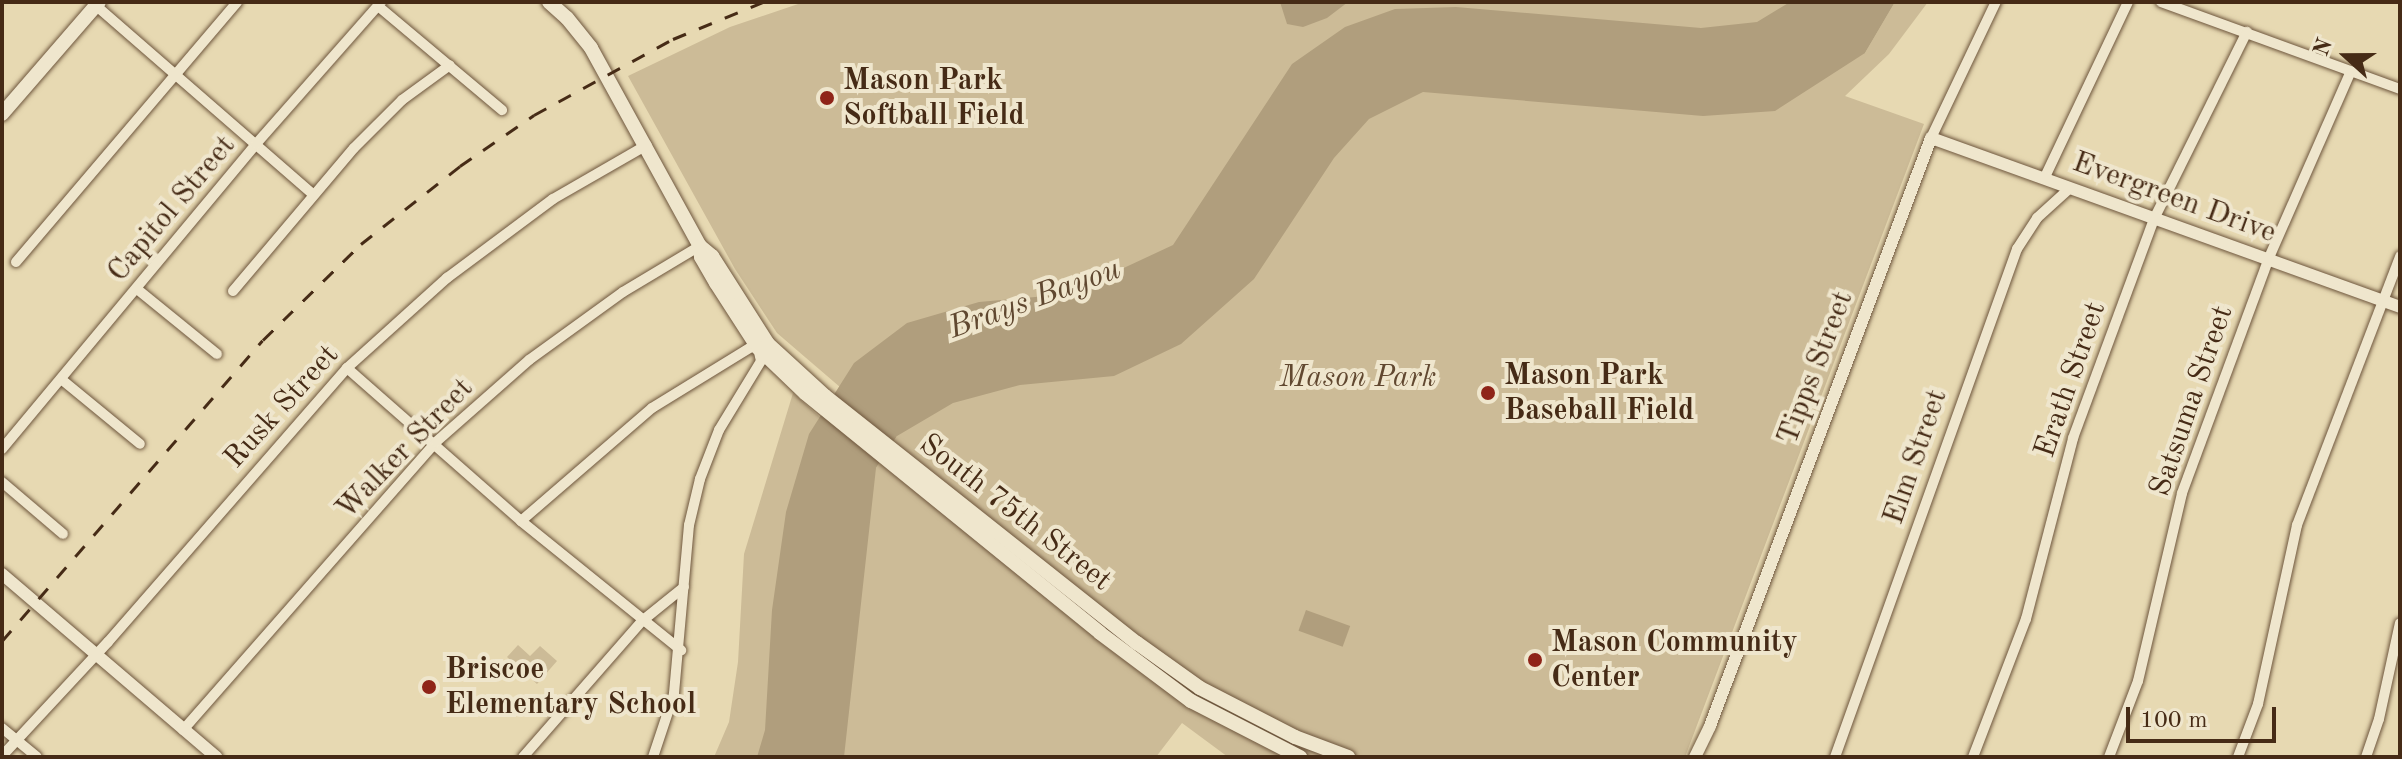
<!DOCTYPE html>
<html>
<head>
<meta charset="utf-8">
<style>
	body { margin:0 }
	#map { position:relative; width:2402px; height:759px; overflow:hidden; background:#e7d9b2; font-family:"Old Standard TT",serif }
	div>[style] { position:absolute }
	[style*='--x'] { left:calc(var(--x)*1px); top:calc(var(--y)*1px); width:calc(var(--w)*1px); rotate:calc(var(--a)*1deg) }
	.green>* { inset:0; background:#ccbb97 }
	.water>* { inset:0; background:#b09e7d; transform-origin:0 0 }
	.roads { filter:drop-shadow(0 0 2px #6e563d) drop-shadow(0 0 2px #6e563d) }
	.minor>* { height:10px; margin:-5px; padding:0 5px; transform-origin:5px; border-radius:5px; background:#efe6cd }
	.tertiary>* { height:12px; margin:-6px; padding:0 6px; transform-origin:6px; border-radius:6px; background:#efe6cd }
	.secondary>* { height:14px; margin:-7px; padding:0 7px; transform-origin:7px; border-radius:7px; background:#efe6cd }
	.rail>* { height:3px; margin-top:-1.5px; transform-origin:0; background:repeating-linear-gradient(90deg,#462b16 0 14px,transparent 0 28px) }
	.dots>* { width:22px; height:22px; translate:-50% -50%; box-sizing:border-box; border:4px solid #efe6cd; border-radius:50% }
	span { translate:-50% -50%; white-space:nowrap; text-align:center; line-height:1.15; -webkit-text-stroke:8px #efe6cd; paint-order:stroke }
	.poi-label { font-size:30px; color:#462b16; font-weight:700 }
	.left { translate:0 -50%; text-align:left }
	.street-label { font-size:30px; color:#462b16 }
	.park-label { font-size:30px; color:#614830; font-style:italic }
	.water-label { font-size:32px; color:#604830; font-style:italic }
	.frame { position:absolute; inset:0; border:4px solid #462b16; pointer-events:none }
	.north { position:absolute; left:2306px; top:16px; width:80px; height:80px; -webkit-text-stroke:6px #efe6cd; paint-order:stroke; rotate:291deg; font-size:22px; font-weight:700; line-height:32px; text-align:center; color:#462b16 }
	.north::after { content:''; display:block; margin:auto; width:28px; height:36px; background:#462b16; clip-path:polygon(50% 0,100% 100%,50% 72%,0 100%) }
	.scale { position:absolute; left:2126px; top:707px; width:150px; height:36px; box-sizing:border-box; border:4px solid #462b16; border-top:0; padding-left:10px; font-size:24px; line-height:28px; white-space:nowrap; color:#462b16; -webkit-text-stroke:6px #efe6cd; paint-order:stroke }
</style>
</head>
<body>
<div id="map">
	<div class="green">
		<i style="clip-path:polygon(804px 2px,1821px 2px,1865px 53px,1895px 2px,1928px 2px,1889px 54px,1845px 96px,1924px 124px,1685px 757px,1228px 757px,1182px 723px,1156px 757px,714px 757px,729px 722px,738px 662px,744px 554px,793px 393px,876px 468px,897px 436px,777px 333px,735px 269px,628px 76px,730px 27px)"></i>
		<i style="clip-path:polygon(518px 645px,530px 656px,540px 646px,557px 661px,537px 684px,507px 657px)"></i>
	</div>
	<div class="water">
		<i style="clip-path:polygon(1280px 2px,1348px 2px,1327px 18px,1303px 27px,1287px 24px)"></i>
		<i style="clip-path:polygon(1790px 2px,1895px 2px,1865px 53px,1775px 111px,1703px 116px,1423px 92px,1369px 119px,1334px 158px,1254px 279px,1181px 344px,1114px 376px,1020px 385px,953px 403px,897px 436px,876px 468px,844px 757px,757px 757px,765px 730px,772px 610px,786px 512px,809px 434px,854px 363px,907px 323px,979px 302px,1068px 294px,1173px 245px,1292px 64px,1345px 27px,1395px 9px,1456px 7px,1701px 28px,1757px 22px)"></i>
		<i style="left:1306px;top:610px;width:47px;height:22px;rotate:20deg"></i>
	</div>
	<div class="roads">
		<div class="minor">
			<i style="--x:2161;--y:2;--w:254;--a:20"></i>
			<i style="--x:93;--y:3;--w:291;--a:41"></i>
			<i style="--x:378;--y:6;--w:162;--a:40"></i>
			<i style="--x:1931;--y:138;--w:151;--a:-64.5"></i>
			<i style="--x:2044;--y:179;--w:196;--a:-64.6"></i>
			<i style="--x:16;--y:262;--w:341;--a:-49.6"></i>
			<i style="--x:137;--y:289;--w:103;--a:39.1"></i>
			<i style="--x:233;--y:291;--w:187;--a:-49.8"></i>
			<i style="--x:354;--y:148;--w:68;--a:-45"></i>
			<i style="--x:402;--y:100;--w:59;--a:-36.1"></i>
			<i style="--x:347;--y:368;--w:232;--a:41.3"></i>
			<i style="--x:521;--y:521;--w:206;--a:38.9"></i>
			<i style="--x:61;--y:379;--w:102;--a:39.4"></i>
			<i style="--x:2;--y:449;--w:397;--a:-50.2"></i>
			<i style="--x:256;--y:144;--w:189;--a:-48.6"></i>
			<i style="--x:2;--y:482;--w:80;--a:40.4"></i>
			<i style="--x:521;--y:521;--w:173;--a:-40.8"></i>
			<i style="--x:652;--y:408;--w:116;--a:-31.6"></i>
			<i style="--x:751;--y:347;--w:7;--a:8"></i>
			<i style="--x:758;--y:348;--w:13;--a:77"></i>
			<i style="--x:761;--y:361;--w:81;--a:121.3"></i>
			<i style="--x:719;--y:430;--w:53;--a:111.2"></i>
			<i style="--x:700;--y:479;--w:47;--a:103.4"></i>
			<i style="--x:689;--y:525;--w:170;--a:95.1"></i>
			<i style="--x:674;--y:694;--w:66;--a:108.4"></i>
			<i style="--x:2;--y:728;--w:45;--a:39.6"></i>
			<i style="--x:183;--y:730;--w:383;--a:-48.7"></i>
			<i style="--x:436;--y:442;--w:124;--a:-41.4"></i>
			<i style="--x:529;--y:360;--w:116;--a:-35.9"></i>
			<i style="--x:623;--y:292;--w:90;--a:-30.9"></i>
			<i style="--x:2;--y:756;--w:156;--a:-47.1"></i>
			<i style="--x:108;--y:642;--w:364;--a:-48.9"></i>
			<i style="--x:347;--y:368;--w:135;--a:-42"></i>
			<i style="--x:447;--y:278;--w:132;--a:-36.7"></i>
			<i style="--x:553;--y:199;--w:108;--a:-29.9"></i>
			<i style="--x:523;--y:757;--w:181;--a:-48.8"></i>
			<i style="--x:642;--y:621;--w:54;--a:-39"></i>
			<i style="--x:1835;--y:757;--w:540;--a:-70.29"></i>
			<i style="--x:2017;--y:249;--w:37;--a:-57"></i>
			<i style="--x:2037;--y:218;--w:45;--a:-42.3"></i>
			<i style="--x:1973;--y:757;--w:148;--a:-69"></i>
			<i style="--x:2026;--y:619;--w:187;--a:-75.4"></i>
			<i style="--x:2073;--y:438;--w:233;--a:-69.7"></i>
			<i style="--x:2154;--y:219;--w:209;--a:-63.6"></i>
			<i style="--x:2109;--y:757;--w:81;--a:-69.1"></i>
			<i style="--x:2138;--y:681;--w:193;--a:-76.8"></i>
			<i style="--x:2182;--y:493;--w:248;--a:-69.7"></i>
			<i style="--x:2268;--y:260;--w:206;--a:-66.3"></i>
			<i style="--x:2238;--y:757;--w:57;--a:-69.3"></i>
			<i style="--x:2258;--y:704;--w:183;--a:-77.7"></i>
			<i style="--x:2297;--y:525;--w:288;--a:-69"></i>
			<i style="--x:2366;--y:757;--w:40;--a:-71.1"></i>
			<i style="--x:2379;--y:719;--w:98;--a:-77.7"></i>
		</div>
		<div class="tertiary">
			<i style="--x:2;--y:574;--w:282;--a:40.5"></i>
			<i style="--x:1695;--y:757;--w:34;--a:-64"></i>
			<i style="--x:1710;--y:726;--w:628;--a:-69.4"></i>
			<i style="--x:1931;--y:138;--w:499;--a:19.8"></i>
		</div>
		<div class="secondary">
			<i style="--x:549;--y:2;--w:24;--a:42"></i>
			<i style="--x:567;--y:18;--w:38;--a:51"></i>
			<i style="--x:591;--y:48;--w:226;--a:61.2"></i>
			<i style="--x:700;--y:246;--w:16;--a:40"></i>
			<i style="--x:712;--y:256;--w:104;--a:57.5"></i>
			<i style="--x:768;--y:344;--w:77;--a:42.4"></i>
			<i style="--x:825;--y:396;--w:398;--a:38.4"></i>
			<i style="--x:1137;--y:643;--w:77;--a:35.5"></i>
			<i style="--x:1200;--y:688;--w:107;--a:27.3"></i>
			<i style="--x:1295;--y:737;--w:57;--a:20.7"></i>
			<i style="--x:2;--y:114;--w:148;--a:-49.1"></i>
			<i style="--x:700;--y:246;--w:11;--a:85"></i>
			<i style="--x:701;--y:257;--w:30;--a:60"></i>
			<i style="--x:716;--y:283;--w:77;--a:57.1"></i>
			<i style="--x:758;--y:348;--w:65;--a:43.8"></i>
			<i style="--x:805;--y:393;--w:380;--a:39.1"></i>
			<i style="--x:1100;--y:633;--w:114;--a:36.8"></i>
			<i style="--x:1191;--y:701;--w:123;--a:27.2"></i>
		</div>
	</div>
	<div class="rail">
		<i style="--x:2;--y:641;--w:398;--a:-49.1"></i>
		<i style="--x:263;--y:340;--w:137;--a:-44.4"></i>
		<i style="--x:361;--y:244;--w:126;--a:-38.2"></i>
		<i style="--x:460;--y:166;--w:90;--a:-34.6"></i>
		<i style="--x:534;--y:115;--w:158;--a:-28.7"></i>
		<i style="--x:673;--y:39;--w:97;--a:-22.3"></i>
	</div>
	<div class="dots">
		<i style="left:827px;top:98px;background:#8f2418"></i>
		<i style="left:1488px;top:393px;background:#8f2418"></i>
		<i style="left:1535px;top:660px;background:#8f2418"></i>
		<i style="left:429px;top:687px;background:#8f2418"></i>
	</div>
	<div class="poi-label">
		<span class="left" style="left:843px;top:98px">Mason Park<br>Softball Field</span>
		<span class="left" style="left:1504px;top:393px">Mason Park<br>Baseball Field</span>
		<span class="left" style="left:1551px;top:660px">Mason Community<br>Center</span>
		<span class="left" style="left:445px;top:687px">Briscoe<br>Elementary School</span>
	</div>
	<div class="street-label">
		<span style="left:2174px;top:198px;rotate:20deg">Evergreen Drive</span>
		<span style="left:172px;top:209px;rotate:-50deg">Capitol Street</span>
		<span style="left:1816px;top:368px;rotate:-69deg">Tipps Street</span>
		<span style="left:2071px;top:380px;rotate:-71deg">Erath Street</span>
		<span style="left:2192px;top:401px;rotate:-71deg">Satsuma Street</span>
		<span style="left:282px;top:407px;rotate:-48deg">Rusk Street</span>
		<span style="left:405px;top:449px;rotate:-46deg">Walker Street</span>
		<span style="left:1916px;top:457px;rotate:-71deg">Elm Street</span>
		<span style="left:1015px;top:513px;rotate:38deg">South 75th Street</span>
	</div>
	<div class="park-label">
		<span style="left:1358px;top:378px">Mason Park</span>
	</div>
	<div class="water-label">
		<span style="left:1035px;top:300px;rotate:-20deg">Brays Bayou</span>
	</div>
	<div class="frame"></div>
	<div class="north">N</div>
	<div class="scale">100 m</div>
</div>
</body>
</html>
